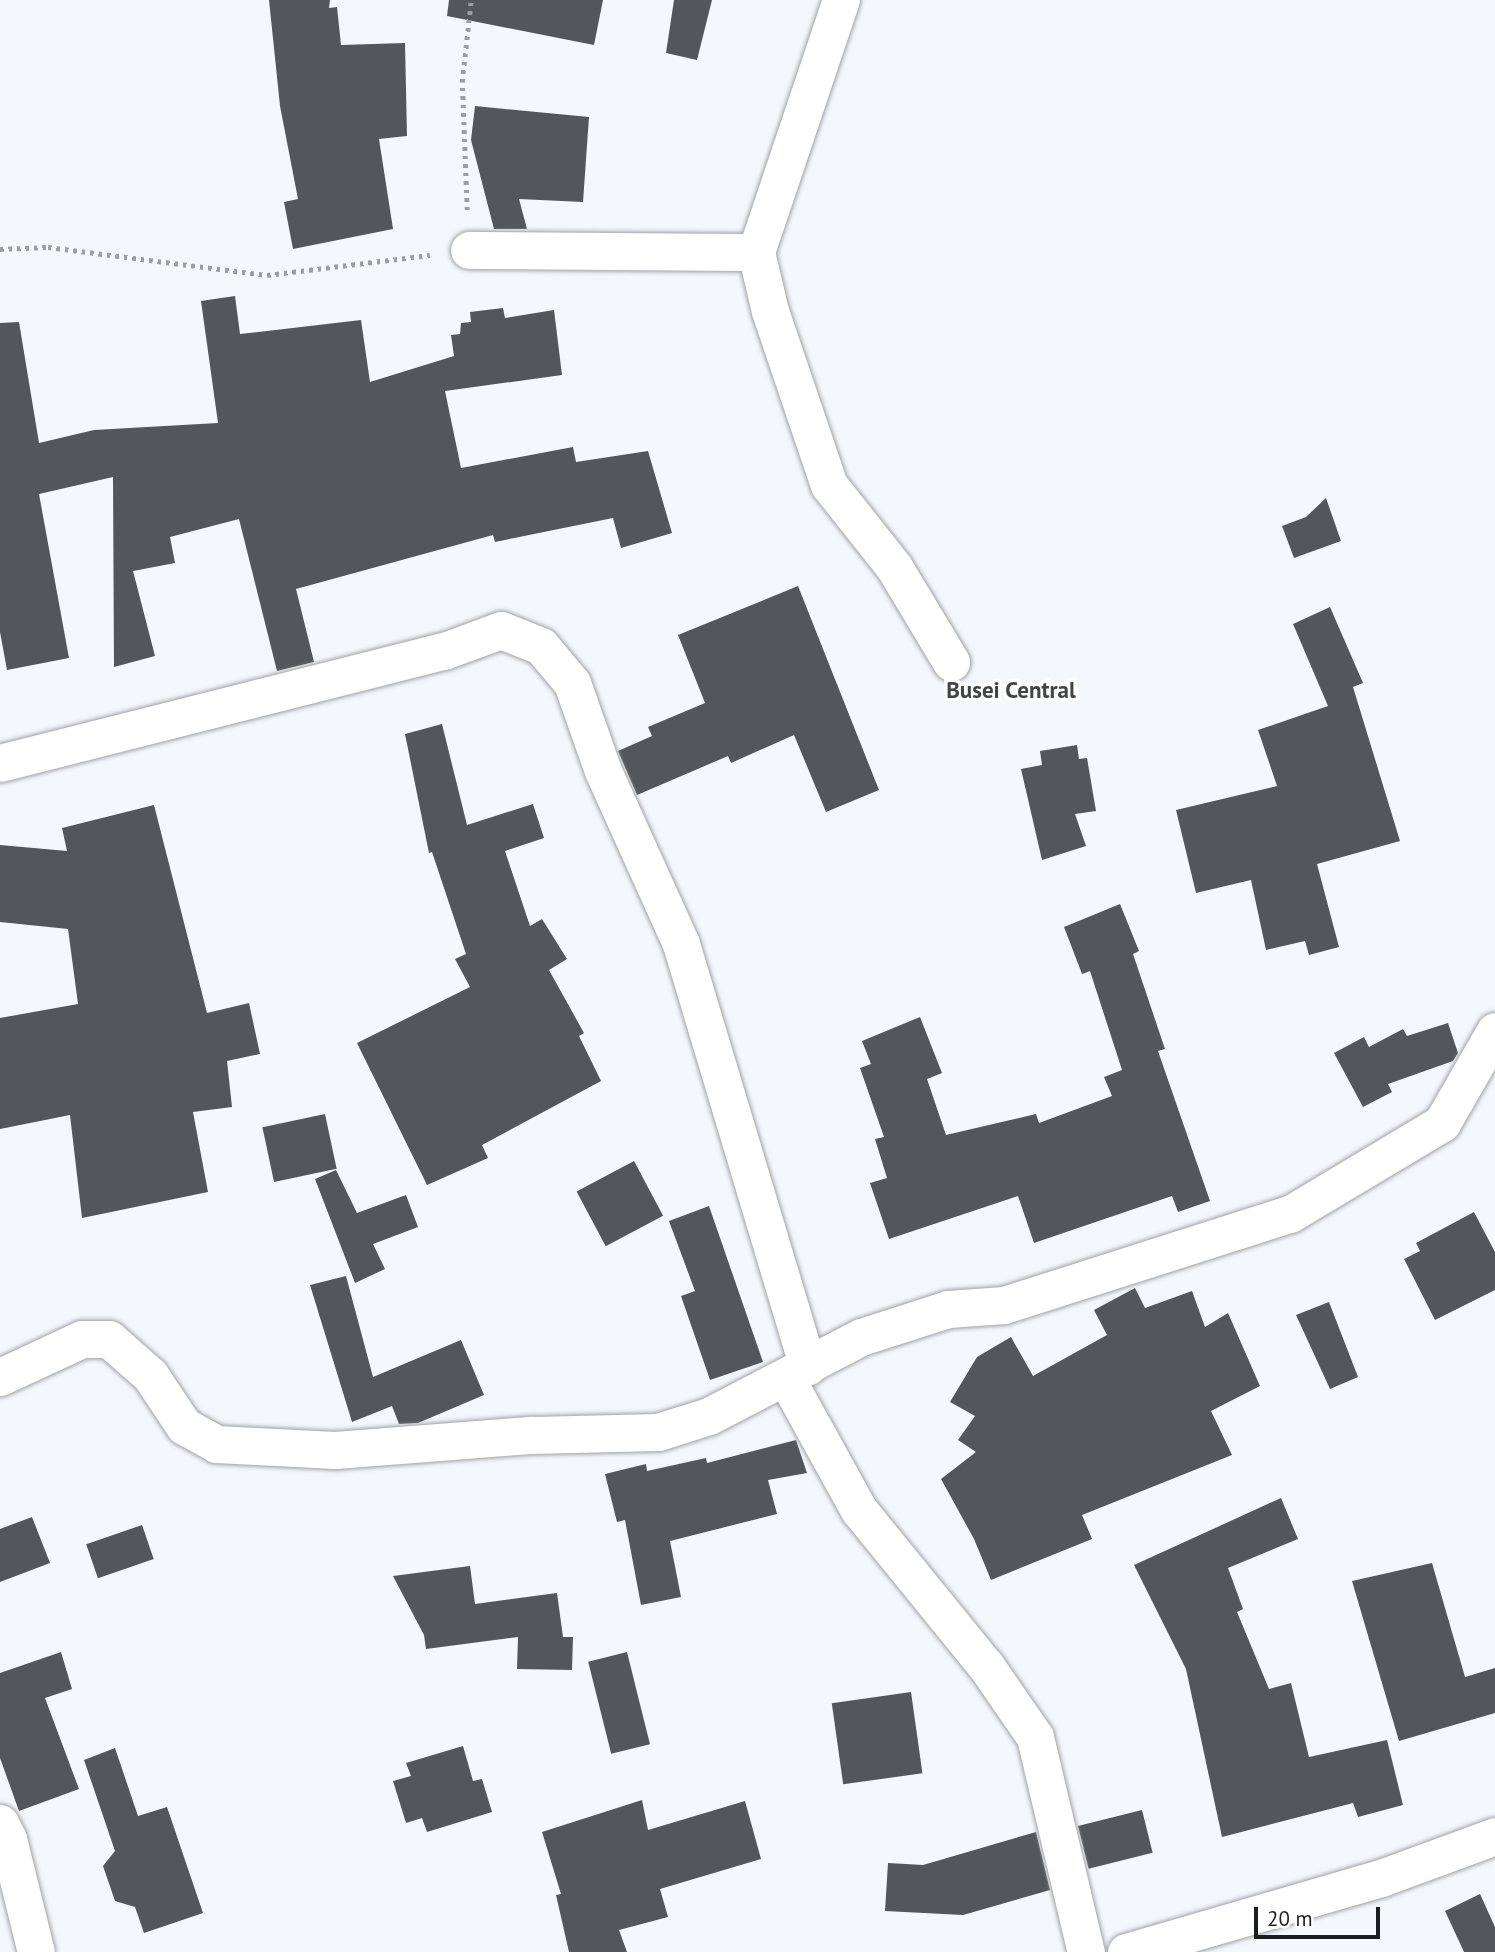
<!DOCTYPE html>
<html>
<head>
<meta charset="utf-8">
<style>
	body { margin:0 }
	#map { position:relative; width:1495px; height:1952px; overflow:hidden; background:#f4f7fc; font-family:"PT Sans",sans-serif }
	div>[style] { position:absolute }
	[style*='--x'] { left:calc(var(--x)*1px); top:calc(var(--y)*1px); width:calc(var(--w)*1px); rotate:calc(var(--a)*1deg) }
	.building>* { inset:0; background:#53565a; transform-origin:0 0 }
	.path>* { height:4.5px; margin-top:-2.25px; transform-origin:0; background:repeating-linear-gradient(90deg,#9c9ea2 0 3.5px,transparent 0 8.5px) }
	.roads { filter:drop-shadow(0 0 2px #a0a2a7) drop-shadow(0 0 2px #a0a2a7) }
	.street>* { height:37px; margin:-18.5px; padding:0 18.5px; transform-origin:18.5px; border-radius:18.5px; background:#fff }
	span { translate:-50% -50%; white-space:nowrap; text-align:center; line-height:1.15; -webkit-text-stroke:7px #fff; paint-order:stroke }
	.quarter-label { font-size:23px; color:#424448; font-weight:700 }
	.scale { position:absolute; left:1254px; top:1907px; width:126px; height:32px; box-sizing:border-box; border:4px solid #1c1d1f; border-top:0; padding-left:9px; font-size:21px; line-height:24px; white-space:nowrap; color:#1c1d1f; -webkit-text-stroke:5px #fff; paint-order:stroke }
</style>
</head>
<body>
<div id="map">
	<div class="building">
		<i style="clip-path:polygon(269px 0,330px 0,329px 8px,337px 7px,341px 45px,405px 43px,407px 136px,379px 139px,393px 229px,293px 249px,284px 202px,298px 199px,280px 106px)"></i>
		<i style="clip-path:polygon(449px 0,603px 0,594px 45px,447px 16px)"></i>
		<i style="clip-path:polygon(674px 0,712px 0,697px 60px,666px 53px)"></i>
		<i style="clip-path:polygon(475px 106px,589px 117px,583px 202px,519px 199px,527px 229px,494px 229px,471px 140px)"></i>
		<i style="clip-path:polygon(235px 296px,240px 334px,361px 320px,370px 382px,454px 356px,451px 335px,460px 334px,461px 323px,471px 322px,470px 312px,503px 308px,505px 318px,554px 310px,562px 375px,445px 391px,461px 468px,573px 447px,576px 462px,648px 451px,672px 533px,621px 548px,613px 518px,495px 542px,493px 535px,296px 589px,314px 662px,277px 671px,239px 519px,170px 537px,175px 563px,133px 571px,155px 656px,114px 667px,113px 477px,39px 494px,69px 658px,7px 670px,0 632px,0 323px,19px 322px,39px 443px,94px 430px,218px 423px,201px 301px)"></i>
		<i style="clip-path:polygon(1326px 498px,1341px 541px,1294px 558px,1282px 526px,1306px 517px)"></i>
		<i style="clip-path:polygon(798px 586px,879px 790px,826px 812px,794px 735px,731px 763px,728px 756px,637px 795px,618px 751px,652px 736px,648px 727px,705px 703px,678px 635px)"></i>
		<i style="clip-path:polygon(1330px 607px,1363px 683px,1353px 687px,1400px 841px,1317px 864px,1339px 947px,1309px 955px,1305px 941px,1266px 950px,1251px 880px,1196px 893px,1176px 810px,1277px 786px,1258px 730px,1328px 706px,1293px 624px)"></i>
		<i style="clip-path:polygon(442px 724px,467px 825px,533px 804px,544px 838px,505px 851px,530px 926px,542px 919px,567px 959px,549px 970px,584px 1033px,579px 1036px,601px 1081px,482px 1145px,488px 1158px,427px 1185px,357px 1043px,470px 987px,455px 959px,466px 954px,432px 852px,429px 853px,405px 734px)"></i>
		<i style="clip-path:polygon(1077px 745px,1079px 759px,1087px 758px,1096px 811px,1075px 814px,1086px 846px,1042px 860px,1021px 769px,1042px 765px,1040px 751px)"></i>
		<i style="clip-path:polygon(154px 805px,207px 1013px,249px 1003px,260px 1054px,227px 1061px,232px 1107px,193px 1112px,208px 1192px,82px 1218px,70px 1115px,0 1129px,0 1018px,78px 1004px,68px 929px,0 922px,0 845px,67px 851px,62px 828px)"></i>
		<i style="clip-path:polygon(1120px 904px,1139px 951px,1133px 954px,1165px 1049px,1158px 1051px,1210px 1201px,1178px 1212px,1172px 1196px,1034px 1243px,1018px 1196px,889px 1239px,870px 1183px,887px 1178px,875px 1139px,884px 1137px,860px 1068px,871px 1064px,862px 1041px,920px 1017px,942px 1073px,927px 1079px,946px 1135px,1036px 1114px,1039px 1123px,1112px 1096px,1104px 1077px,1122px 1070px,1090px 971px,1082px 974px,1064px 927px)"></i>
		<i style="clip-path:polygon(1448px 1023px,1458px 1053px,1453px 1061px,1388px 1084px,1392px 1092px,1363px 1107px,1334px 1053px,1364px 1037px,1369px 1047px,1403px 1029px,1407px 1036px)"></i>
		<i style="left:325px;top:1114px;width:56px;height:64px;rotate:78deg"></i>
		<i style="left:634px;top:1161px;width:62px;height:65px;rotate:62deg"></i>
		<i style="clip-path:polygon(336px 1170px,357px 1213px,406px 1195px,418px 1227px,373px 1244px,385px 1269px,355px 1283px,315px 1179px)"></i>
		<i style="clip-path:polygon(709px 1206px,763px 1362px,710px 1380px,681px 1296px,695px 1291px,669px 1221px)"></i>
		<i style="clip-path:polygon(1474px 1212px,1495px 1252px,1495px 1290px,1435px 1320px,1404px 1259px,1420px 1251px,1416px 1243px)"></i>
		<i style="clip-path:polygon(346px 1276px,373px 1377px,461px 1340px,484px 1395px,418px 1423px,399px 1424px,392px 1406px,352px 1422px,310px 1285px)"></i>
		<i style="clip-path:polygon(1135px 1288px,1145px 1308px,1192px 1291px,1205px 1327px,1228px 1313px,1260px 1386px,1211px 1411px,1232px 1455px,1082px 1515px,1092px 1539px,991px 1580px,974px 1539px,941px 1479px,976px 1452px,958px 1440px,975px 1416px,950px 1402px,977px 1357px,1011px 1337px,1033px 1376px,1107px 1335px,1094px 1310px)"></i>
		<i style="clip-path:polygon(1329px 1302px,1358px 1377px,1330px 1389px,1296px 1315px)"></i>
		<i style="clip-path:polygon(796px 1440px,807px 1473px,768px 1480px,777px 1514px,670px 1541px,681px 1597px,641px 1605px,625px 1520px,617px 1522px,605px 1474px,646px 1464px,647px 1471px,706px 1458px,707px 1463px)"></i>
		<i style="clip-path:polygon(1281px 1498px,1298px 1539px,1228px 1568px,1243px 1609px,1237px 1612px,1269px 1689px,1291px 1683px,1309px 1757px,1387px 1740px,1403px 1805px,1358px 1817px,1353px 1803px,1222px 1837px,1186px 1669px,1134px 1565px)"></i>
		<i style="clip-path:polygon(32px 1517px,50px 1563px,0 1582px,0 1529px)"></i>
		<i style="left:142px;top:1525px;width:36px;height:59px;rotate:71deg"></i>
		<i style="clip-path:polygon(1432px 1563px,1465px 1677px,1495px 1668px,1495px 1713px,1399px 1741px,1352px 1581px)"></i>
		<i style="clip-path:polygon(470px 1566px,475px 1604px,557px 1593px,563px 1637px,573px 1637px,572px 1670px,517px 1669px,518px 1637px,426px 1649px,424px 1635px,393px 1576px)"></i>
		<i style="clip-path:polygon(61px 1652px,72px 1689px,45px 1698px,79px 1789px,19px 1811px,0 1758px,0 1673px)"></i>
		<i style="left:627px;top:1652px;width:95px;height:40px;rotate:76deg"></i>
		<i style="left:911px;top:1692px;width:82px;height:80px;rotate:82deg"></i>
		<i style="clip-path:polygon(463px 1746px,473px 1781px,482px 1779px,492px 1812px,427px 1832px,422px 1818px,406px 1823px,393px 1781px,411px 1776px,406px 1763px)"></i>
		<i style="clip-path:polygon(115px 1748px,138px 1816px,167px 1807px,203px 1913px,144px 1933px,135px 1907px,115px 1901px,103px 1866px,115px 1851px,84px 1760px)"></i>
		<i style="clip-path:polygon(642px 1800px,648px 1830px,745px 1801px,761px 1859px,660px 1889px,668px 1917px,619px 1930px,627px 1952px,569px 1952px,556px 1895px,561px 1894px,542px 1832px)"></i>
		<i style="left:1142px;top:1810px;width:44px;height:66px;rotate:76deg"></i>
		<i style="clip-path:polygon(1036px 1832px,1050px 1890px,963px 1915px,885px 1911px,888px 1863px,923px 1865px)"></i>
		<i style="clip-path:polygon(1480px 1894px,1495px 1927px,1495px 1952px,1464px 1952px,1445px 1911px)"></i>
	</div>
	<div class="path">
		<i style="--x:467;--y:210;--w:128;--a:-92.2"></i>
		<i style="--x:462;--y:82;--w:82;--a:-83.7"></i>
		<i style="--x:0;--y:249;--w:48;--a:-2.4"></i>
		<i style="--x:48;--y:247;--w:221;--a:7.3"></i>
		<i style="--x:267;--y:275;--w:164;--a:-7"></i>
	</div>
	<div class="roads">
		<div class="street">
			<i style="--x:469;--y:250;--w:287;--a:0.4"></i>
			<i style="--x:756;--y:252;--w:266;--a:-71.4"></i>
			<i style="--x:756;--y:252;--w:61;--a:76.7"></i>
			<i style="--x:770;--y:311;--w:184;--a:71.3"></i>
			<i style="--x:829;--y:485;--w:105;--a:51.6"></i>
			<i style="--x:894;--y:567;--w:111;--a:59"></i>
			<i style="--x:0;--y:763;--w:458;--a:-14.2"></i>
			<i style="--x:444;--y:651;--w:61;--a:-20.2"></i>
			<i style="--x:501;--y:630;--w:43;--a:21.8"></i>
			<i style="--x:541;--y:646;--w:48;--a:50"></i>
			<i style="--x:572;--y:683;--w:93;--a:70.6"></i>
			<i style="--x:603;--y:771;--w:190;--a:65.7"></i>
			<i style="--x:681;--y:944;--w:441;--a:73.3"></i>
			<i style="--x:0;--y:1377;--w:90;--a:-24.9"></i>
			<i style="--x:82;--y:1339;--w:27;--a:0"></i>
			<i style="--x:109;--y:1339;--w:55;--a:41.3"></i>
			<i style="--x:150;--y:1375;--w:61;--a:56.3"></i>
			<i style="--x:184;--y:1426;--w:37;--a:29"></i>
			<i style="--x:216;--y:1444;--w:119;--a:2.9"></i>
			<i style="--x:335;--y:1450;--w:198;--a:-4.4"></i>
			<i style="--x:532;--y:1435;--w:126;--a:-1.4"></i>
			<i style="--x:658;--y:1432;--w:53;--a:-17.4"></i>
			<i style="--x:709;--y:1416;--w:171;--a:-27.5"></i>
			<i style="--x:861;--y:1337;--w:91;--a:-17.8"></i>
			<i style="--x:948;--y:1309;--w:56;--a:-4.1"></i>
			<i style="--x:1004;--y:1305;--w:300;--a:-17.7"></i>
			<i style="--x:1290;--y:1214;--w:177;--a:-30.9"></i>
			<i style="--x:1442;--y:1123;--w:106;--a:-60.1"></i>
			<i style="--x:786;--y:1378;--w:151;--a:61.1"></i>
			<i style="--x:859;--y:1510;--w:201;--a:50.9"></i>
			<i style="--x:986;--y:1666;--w:86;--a:55.4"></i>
			<i style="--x:1035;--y:1737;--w:221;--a:76.7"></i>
			<i style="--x:0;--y:1823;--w:18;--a:63"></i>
			<i style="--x:8;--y:1839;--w:116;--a:76.1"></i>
			<i style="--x:1126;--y:1952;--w:266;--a:-16.2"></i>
			<i style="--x:1381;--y:1878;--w:121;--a:-20.2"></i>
		</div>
	</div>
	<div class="quarter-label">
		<span style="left:1011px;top:690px">Busei Central</span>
	</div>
	<div class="scale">20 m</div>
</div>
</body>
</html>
